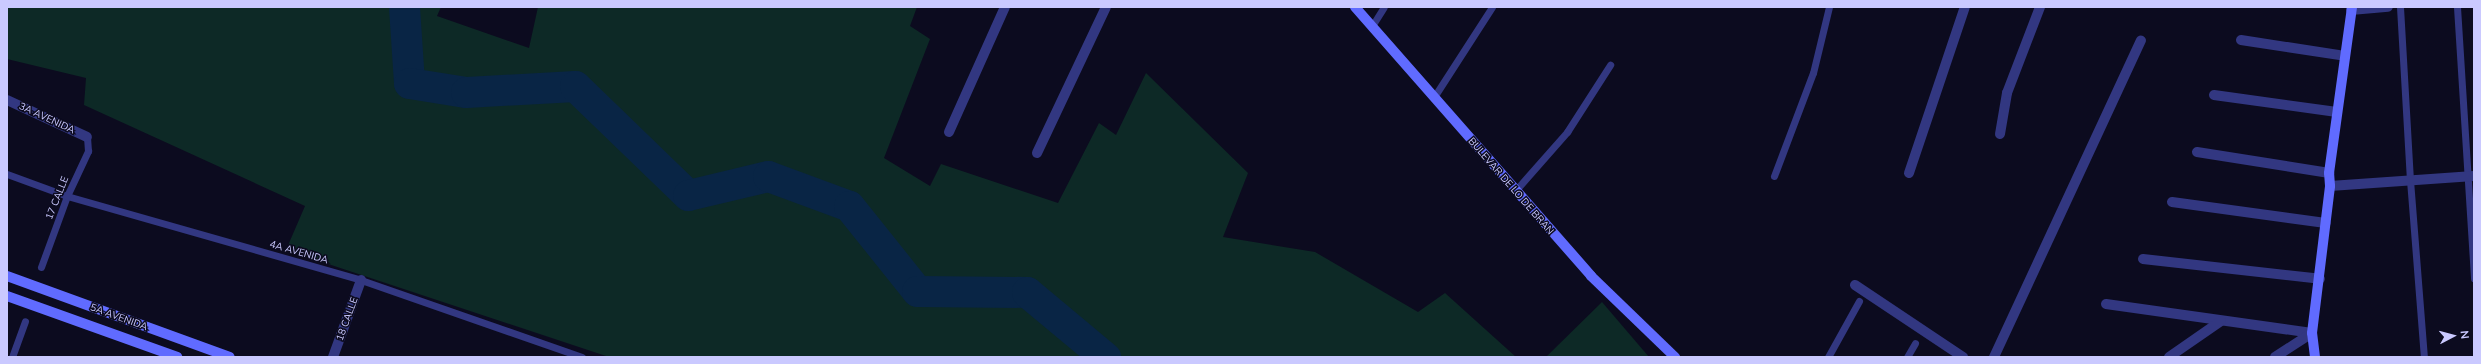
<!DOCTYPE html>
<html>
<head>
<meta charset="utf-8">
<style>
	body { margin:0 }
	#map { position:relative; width:2481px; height:364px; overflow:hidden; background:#0c0b1f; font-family:Mulish,sans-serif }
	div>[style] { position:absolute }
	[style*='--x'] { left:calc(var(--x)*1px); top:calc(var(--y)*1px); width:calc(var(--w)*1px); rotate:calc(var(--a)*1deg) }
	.green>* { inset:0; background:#0d2926 }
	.river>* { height:31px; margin:-15.5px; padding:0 15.5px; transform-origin:15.5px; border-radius:15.5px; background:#092545 }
	.lane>* { height:7px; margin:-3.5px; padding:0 3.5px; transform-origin:3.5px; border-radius:3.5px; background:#323781 }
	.street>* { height:10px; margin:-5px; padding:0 5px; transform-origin:5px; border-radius:5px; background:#323781 }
	.secondary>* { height:10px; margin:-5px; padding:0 5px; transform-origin:5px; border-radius:5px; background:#606bff }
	span { translate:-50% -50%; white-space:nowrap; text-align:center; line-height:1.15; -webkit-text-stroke:3px #0c0b1f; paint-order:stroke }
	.street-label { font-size:10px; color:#cac9ff }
	.frame { position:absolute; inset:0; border:8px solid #cac9ff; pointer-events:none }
	.north { position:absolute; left:2433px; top:316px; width:40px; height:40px; -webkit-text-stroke:3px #0c0b1f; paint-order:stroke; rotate:84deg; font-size:11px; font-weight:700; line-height:16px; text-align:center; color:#cac9ff }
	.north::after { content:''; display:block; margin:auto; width:14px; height:18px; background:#cac9ff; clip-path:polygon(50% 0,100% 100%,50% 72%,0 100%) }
</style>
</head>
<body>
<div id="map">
	<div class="green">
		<i style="clip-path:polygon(7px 7px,441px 7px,437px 16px,529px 48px,538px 7px,917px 7px,910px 26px,930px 39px,884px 158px,930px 186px,941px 164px,1058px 203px,1099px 123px,1116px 135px,1146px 73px,1248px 173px,1223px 237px,1315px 252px,1418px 312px,1445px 293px,1516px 357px,609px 357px,286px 250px,305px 206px,84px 105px,86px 78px,7px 59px)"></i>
		<i style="clip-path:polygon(1602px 302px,1649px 357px,1546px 357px)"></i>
	</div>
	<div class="river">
		<i style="--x:404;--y:7;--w:76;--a:86.2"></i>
		<i style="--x:409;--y:83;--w:58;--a:9"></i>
		<i style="--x:466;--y:92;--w:109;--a:-3.2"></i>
		<i style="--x:575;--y:86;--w:157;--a:44"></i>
		<i style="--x:688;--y:195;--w:82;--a:-13.4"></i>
		<i style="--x:768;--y:176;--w:86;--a:20.3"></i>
		<i style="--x:849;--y:206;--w:109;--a:51.3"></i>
		<i style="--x:917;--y:291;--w:110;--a:0.5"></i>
		<i style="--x:1027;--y:292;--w:102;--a:39.8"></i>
	</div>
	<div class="lane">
		<i style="--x:2400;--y:7;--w:173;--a:86.7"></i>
		<i style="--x:2410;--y:180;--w:178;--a:85.5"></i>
		<i style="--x:2457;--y:7;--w:272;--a:86.4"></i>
		<i style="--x:1372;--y:26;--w:22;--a:-58"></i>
		<i style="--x:1434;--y:97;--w:107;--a:-57.2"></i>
		<i style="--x:7;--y:174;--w:64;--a:20.1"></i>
		<i style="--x:67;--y:196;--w:306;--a:15.9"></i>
		<i style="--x:361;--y:280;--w:234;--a:19.2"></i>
		<i style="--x:1774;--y:176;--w:110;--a:-69.3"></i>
		<i style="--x:1813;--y:73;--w:68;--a:-76.4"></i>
		<i style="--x:1515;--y:191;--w:79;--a:-48.6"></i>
		<i style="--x:1567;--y:132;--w:80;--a:-57.3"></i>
		<i style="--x:41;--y:267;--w:76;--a:-69.9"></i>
		<i style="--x:67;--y:196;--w:50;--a:-65"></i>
		<i style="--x:88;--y:151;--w:14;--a:-94"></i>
		<i style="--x:12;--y:357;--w:38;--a:-70"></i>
		<i style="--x:1828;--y:357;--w:64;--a:-61"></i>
		<i style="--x:1907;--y:357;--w:16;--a:-60"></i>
	</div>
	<div class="street">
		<i style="--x:2351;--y:10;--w:37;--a:-5"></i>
		<i style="--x:2241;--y:40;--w:105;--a:8.7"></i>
		<i style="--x:2214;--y:95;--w:124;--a:7.9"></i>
		<i style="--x:7;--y:100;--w:88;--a:24.8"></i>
		<i style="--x:949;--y:132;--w:137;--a:-65.9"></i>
		<i style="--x:2000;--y:134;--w:42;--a:-80.3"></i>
		<i style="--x:2007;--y:93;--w:92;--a:-69"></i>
		<i style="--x:2197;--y:152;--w:134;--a:9"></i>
		<i style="--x:1037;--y:153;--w:161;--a:-64.7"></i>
		<i style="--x:1909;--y:173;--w:175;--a:-71.4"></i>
		<i style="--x:2330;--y:186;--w:144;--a:-4"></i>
		<i style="--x:2172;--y:202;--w:155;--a:7.8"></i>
		<i style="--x:2143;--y:259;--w:178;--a:6.4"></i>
		<i style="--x:1855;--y:285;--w:130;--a:33.7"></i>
		<i style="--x:2106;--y:304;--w:208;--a:8"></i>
		<i style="--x:333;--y:357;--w:82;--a:-70"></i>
		<i style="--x:1994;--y:357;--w:349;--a:-65.1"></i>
		<i style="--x:2169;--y:357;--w:63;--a:-34.7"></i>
		<i style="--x:2275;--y:357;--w:44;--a:-33"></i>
	</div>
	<div class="secondary">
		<i style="--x:1355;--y:7;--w:358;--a:48.7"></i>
		<i style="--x:1591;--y:276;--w:117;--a:44"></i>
		<i style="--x:7;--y:276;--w:237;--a:20"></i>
		<i style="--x:7;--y:296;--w:181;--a:19.7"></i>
		<i style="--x:2315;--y:357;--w:24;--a:-97"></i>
		<i style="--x:2312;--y:333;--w:148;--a:-83"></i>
		<i style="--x:2330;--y:186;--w:13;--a:-94"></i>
		<i style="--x:2329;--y:173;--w:168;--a:-82.1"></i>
	</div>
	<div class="street-label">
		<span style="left:47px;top:118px;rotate:25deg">3A AVENIDA</span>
		<span style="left:1511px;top:186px;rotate:49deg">BULEVAR DE LO DE BRAN</span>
		<span style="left:57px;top:198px;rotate:-68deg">17 CALLE</span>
		<span style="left:299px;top:252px;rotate:16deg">4A AVENIDA</span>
		<span style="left:119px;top:317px;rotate:20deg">5A AVENIDA</span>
		<span style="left:347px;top:319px;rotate:-70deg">18 CALLE</span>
	</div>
	<div class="frame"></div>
	<div class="north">N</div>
</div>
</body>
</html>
